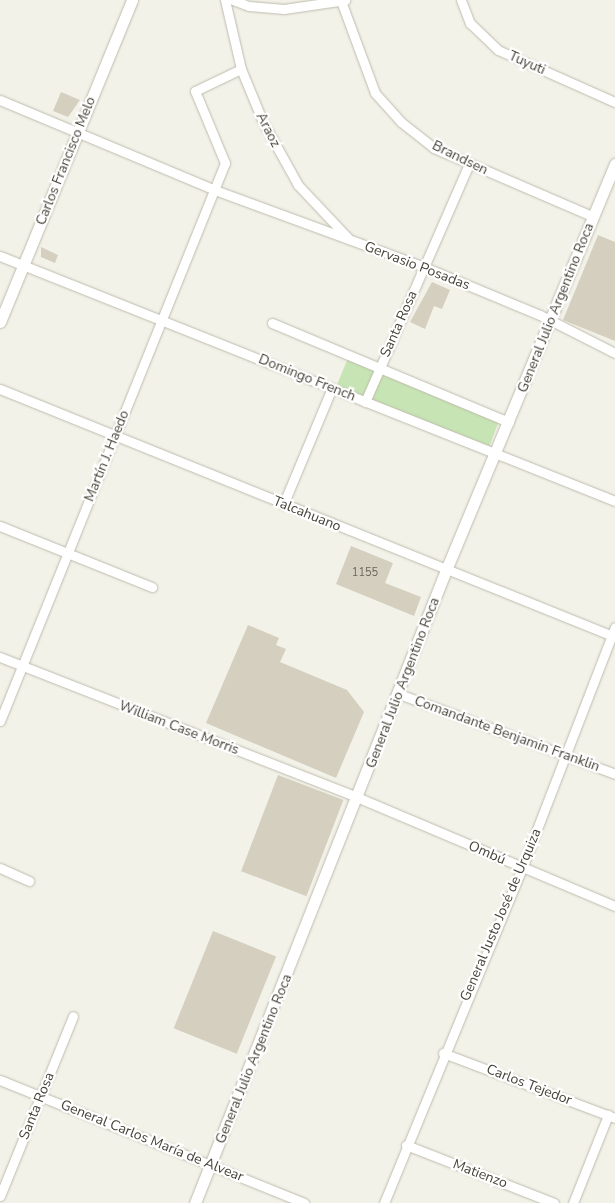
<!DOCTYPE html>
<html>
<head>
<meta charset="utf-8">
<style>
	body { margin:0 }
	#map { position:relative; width:615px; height:1203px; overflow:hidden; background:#f3f2e9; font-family:"Nunito Sans",sans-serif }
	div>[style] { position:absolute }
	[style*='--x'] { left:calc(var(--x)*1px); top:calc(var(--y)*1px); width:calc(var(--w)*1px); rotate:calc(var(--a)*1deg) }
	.green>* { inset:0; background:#c7e5b4; transform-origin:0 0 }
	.building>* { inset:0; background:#d4cfbf; transform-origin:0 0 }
	.roads { filter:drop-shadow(0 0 1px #bebbac) drop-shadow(0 0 1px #bebbac) }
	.minor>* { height:9px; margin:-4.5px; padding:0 4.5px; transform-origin:4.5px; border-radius:4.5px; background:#fff }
	.tertiary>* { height:11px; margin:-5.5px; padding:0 5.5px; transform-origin:5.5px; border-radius:5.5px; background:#fff }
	span { translate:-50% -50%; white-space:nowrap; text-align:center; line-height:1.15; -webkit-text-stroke:4.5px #fff; paint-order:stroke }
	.number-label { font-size:11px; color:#6a665a }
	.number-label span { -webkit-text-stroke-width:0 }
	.street-label { font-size:14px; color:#464338 }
</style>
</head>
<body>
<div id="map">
	<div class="green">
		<i style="clip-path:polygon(348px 358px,375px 371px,365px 396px,336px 387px)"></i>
		<i style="left:380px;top:374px;width:128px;height:28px;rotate:21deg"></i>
	</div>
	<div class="building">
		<i style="clip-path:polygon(61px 92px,80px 100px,68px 117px,53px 111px)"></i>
		<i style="clip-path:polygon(598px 235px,615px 242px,615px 341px,563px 320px)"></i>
		<i style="clip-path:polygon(41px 247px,58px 255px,55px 263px,41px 257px)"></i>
		<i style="clip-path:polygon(432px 282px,450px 290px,442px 309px,434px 306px,425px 329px,410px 322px)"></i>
		<i style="clip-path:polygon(351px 546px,393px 563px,385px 583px,421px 597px,414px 616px,336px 584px)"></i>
		<i style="clip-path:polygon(248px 625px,279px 638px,276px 645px,286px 649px,280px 662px,347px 690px,364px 712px,336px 778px,206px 723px)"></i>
		<i style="left:278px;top:775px;width:70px;height:103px;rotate:21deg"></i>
		<i style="left:213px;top:931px;width:68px;height:105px;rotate:22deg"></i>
	</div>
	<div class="roads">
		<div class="minor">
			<i style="--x:225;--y:0;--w:71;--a:76.9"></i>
			<i style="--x:241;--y:69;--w:57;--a:67.5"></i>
			<i style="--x:263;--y:122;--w:72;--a:60.9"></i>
			<i style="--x:298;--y:185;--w:73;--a:46.7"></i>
			<i style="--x:233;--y:0;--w:17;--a:21"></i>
			<i style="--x:249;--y:6;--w:35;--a:5"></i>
			<i style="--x:284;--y:9;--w:62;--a:-8.4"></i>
			<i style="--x:461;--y:0;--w:25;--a:69"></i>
			<i style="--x:470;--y:23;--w:39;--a:44"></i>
			<i style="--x:498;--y:50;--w:128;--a:24"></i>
			<i style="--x:341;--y:1;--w:98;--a:69.7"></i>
			<i style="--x:375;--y:93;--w:39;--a:48"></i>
			<i style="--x:401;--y:122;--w:42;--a:38.2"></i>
			<i style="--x:434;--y:148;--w:174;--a:23.3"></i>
			<i style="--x:0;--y:100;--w:233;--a:22.7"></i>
			<i style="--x:215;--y:190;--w:223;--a:20.2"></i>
			<i style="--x:424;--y:267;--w:126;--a:22.5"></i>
			<i style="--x:540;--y:315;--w:84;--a:26.9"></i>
			<i style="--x:0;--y:256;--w:662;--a:21.72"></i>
			<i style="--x:272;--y:323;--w:257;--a:22.7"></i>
			<i style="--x:0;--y:389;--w:663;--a:21.96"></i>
			<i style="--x:365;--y:402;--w:260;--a:-66.4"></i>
			<i style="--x:283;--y:505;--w:127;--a:-67.3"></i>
			<i style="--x:0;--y:526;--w:164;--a:21.9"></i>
			<i style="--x:0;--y:657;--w:386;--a:21.4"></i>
			<i style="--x:359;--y:798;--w:278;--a:22.9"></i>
			<i style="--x:399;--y:694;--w:230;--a:20.3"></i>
			<i style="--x:0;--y:721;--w:602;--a:-68.04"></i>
			<i style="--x:225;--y:163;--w:78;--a:-112.6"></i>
			<i style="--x:195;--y:91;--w:51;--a:-25.6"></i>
			<i style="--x:0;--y:868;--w:32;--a:24"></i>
			<i style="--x:443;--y:1053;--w:184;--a:20.7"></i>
			<i style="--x:0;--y:1080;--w:328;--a:22"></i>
			<i style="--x:406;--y:1145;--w:159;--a:21.4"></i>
			<i style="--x:0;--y:1196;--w:194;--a:-67.9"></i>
			<i style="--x:384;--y:1203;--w:362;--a:-67.6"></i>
			<i style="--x:522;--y:868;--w:258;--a:-68.9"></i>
			<i style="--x:573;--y:1203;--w:95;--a:-68.3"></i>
		</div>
		<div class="tertiary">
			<i style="--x:0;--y:322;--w:348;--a:-67.7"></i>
			<i style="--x:195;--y:1203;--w:681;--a:-68.37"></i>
			<i style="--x:446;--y:570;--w:440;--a:-67.4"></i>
		</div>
	</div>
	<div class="number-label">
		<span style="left:365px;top:573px">1155</span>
	</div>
	<div class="street-label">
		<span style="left:527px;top:63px;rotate:24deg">Tuyuti</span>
		<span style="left:268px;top:130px;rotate:63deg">Araoz</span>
		<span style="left:460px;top:158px;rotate:26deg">Brandsen</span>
		<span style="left:66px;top:161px;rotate:-68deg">Carlos Francisco Melo</span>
		<span style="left:417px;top:266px;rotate:21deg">Gervasio Posadas</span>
		<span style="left:556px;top:308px;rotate:-68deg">General Julio Argentino Roca</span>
		<span style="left:399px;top:324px;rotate:-66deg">Santa Rosa</span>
		<span style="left:307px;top:378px;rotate:22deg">Domingo French</span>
		<span style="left:107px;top:456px;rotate:-68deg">Martín J. Haedo</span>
		<span style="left:307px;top:514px;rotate:22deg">Talcahuano</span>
		<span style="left:403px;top:683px;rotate:-69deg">General Julio Argentino Roca</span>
		<span style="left:179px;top:728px;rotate:21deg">William Case Morris</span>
		<span style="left:507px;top:734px;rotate:20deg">Comandante Benjamin Franklin</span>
		<span style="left:487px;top:853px;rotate:23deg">Ombú</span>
		<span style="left:501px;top:915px;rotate:-67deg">General Justo José de Urquiza</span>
		<span style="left:254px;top:1059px;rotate:-68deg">General Julio Argentino Roca</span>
		<span style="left:529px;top:1085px;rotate:21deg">Carlos Tejedor</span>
		<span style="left:37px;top:1106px;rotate:-68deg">Santa Rosa</span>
		<span style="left:152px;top:1141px;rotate:22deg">General Carlos María de Alvear</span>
		<span style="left:480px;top:1174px;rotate:21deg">Matienzo</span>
	</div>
</div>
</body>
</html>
